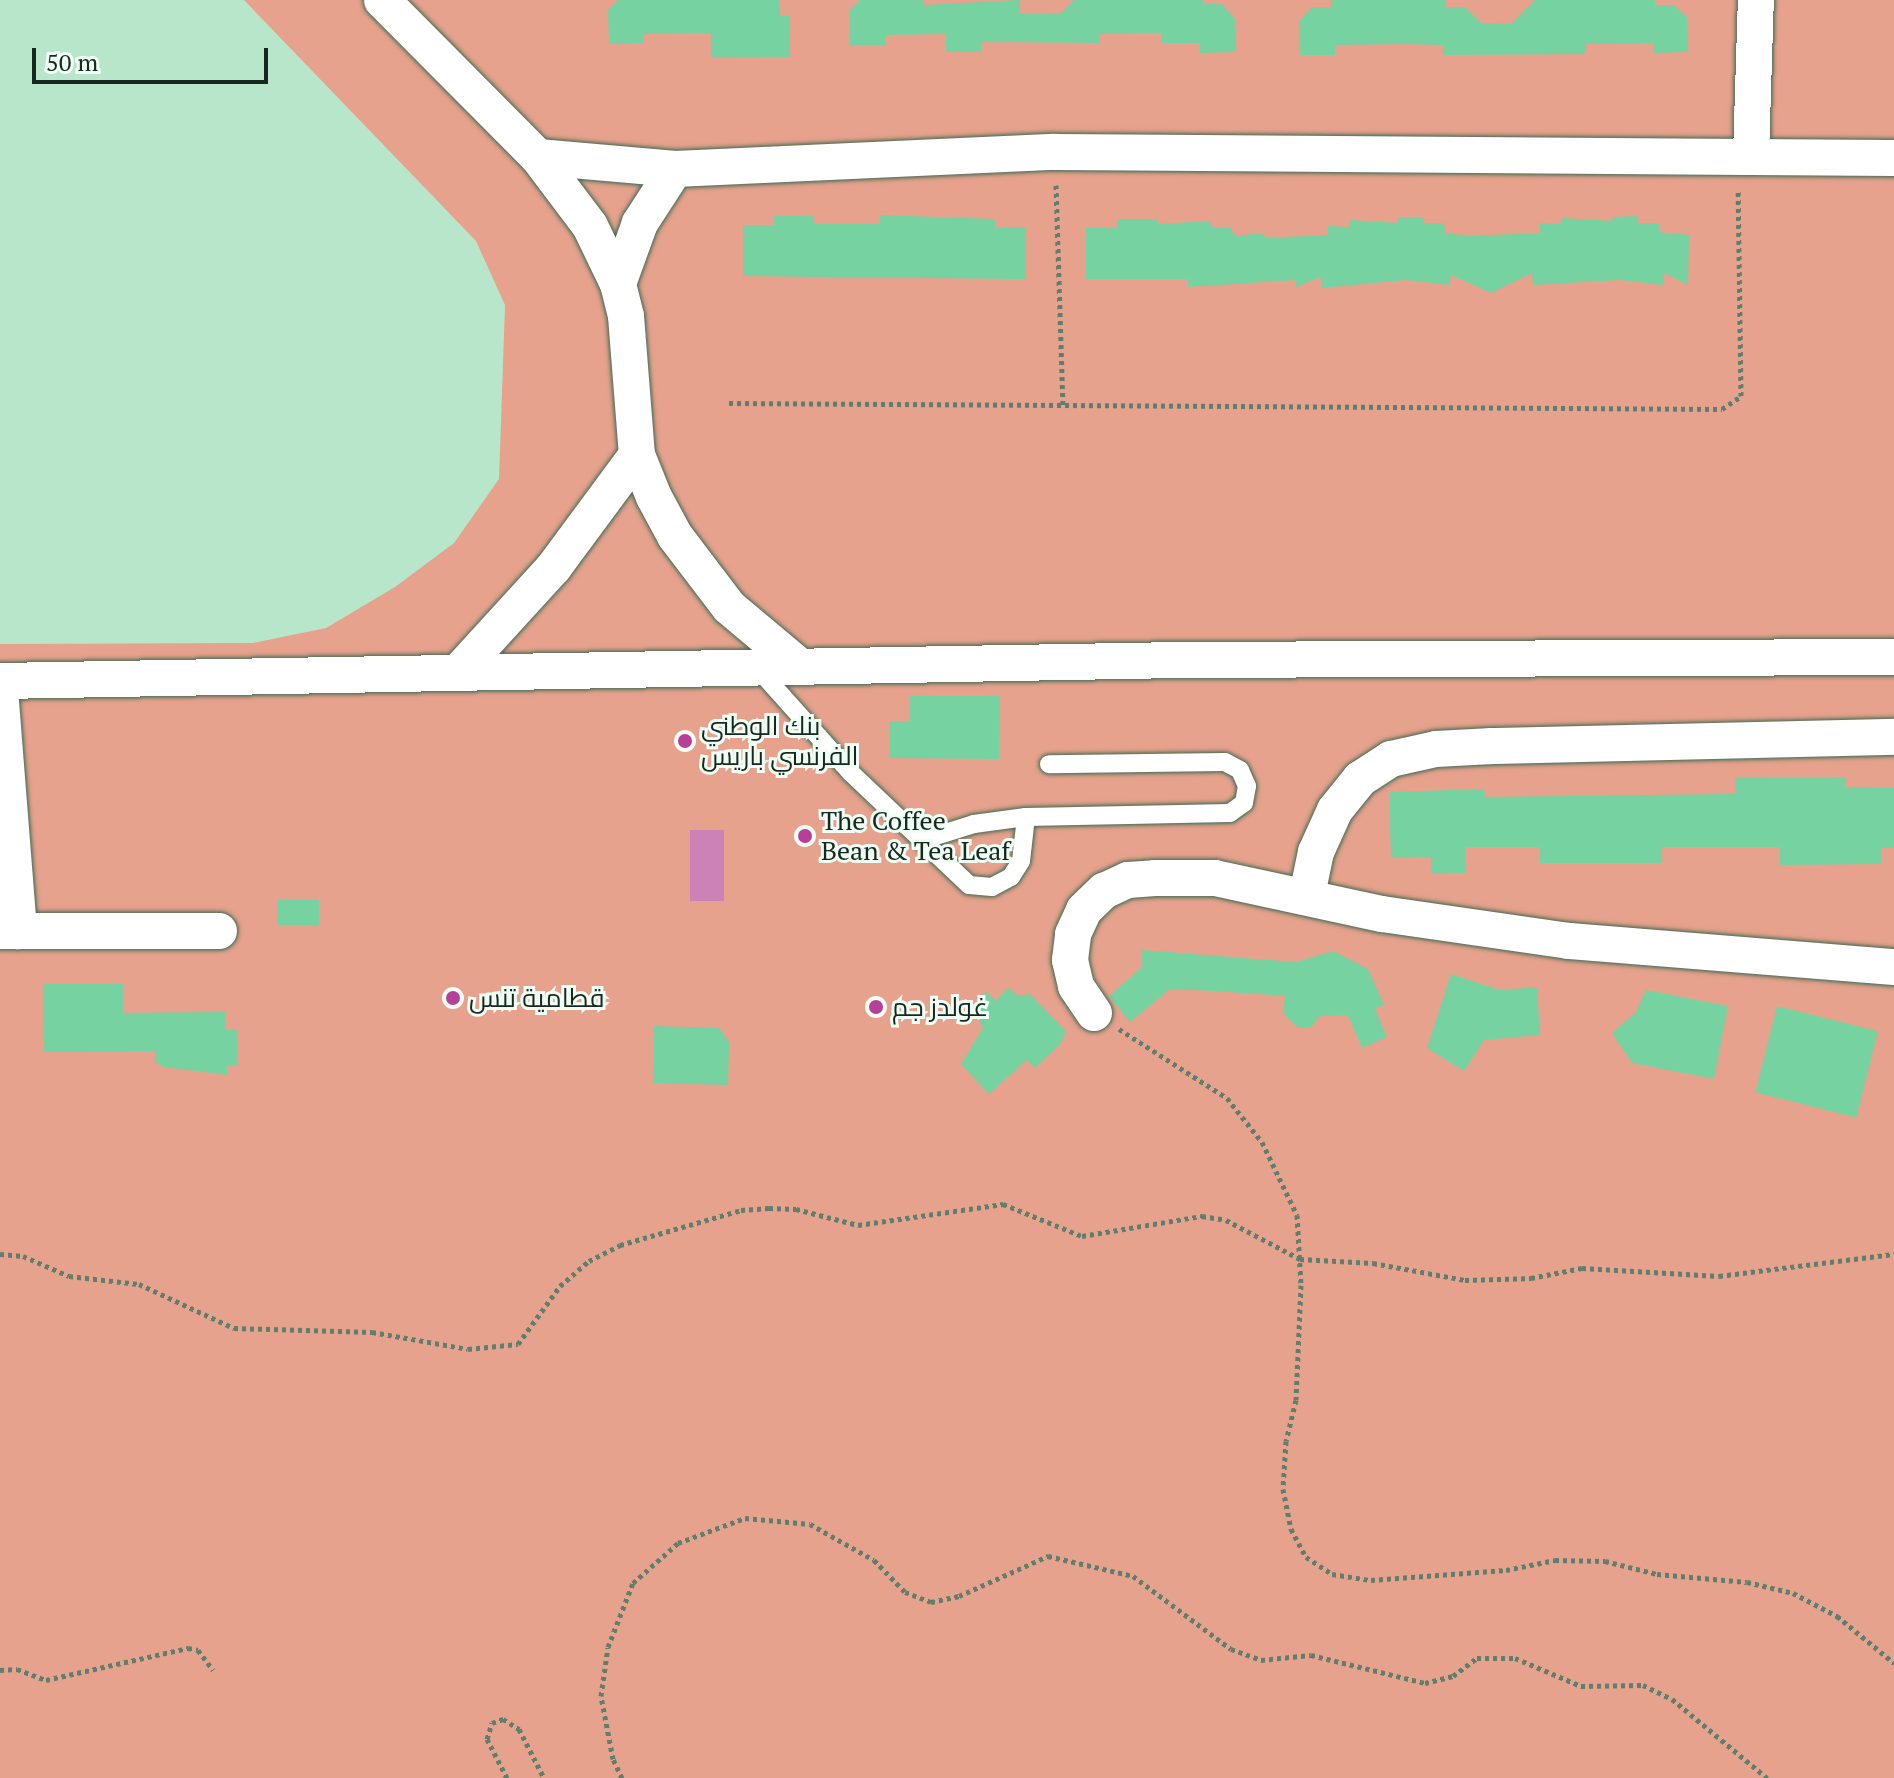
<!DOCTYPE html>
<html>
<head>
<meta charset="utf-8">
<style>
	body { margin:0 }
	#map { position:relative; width:1894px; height:1778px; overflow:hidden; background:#b8e6cb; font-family:"PT Serif",Cairo,serif }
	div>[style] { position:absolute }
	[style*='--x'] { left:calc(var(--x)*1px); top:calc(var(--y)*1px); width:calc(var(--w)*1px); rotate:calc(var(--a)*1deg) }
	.green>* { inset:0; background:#e6a28c }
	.water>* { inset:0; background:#cc82b5; transform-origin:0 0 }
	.building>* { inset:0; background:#76d2a1; transform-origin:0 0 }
	.path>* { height:5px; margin-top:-2.5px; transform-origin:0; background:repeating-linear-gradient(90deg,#607e6d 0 4px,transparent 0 8px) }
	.roads { filter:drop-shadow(0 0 2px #416a54) drop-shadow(0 0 2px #416a54) }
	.lane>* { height:18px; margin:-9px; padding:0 9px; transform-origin:9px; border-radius:9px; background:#fff }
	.street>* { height:36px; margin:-18px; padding:0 18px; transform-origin:18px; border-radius:18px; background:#fff }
	.dots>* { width:22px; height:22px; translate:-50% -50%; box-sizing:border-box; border:4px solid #f0fef5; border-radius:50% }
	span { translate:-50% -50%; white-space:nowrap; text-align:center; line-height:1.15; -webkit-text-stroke:6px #f0fef5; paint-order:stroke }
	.poi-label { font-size:26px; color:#17291f }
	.left { translate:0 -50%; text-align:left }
	.scale { position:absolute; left:32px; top:48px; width:236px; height:36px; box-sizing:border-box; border:4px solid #17291f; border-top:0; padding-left:10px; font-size:24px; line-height:28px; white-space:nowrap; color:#17291f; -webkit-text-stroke:6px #f0fef5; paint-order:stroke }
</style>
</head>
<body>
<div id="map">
	<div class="green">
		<i style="clip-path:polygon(244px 0,1894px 0,1894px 1778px,0 1778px,0 644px,253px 643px,326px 628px,395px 587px,454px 543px,499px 479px,505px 305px,476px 241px)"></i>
	</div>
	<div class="water">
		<i style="left:690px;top:830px;width:34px;height:71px"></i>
	</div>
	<div class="building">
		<i style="clip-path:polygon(618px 0,779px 0,780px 16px,790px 16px,790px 57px,711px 58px,711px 33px,644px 34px,644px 43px,609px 44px,608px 10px)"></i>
		<i style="clip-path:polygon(860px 0,924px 0,924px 5px,1020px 0,1020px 14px,1061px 13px,1074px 0,1203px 0,1203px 4px,1222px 4px,1235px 19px,1236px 52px,1200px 53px,1200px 43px,1161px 43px,1161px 33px,1100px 34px,1100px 43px,981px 42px,981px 52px,946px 52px,946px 34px,885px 35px,885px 45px,850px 45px,849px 11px)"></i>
		<i style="clip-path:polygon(1331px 0,1445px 0,1445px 7px,1465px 7px,1481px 23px,1511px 24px,1535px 0,1655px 0,1655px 5px,1674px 5px,1687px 17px,1688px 52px,1653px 53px,1653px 43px,1585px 44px,1586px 54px,1443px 55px,1443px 45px,1404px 44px,1335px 45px,1335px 55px,1300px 55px,1299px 21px,1312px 7px,1331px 7px)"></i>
		<i style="clip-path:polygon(880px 215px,995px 219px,995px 228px,1026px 227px,1026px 279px,743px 276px,743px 225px,774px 225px,774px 216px,814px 216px,814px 224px,880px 224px)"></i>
		<i style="clip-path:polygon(1638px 216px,1638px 223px,1659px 223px,1659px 232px,1689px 235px,1688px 285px,1664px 273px,1663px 285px,1620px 280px,1533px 285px,1532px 273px,1491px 293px,1451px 275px,1449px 285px,1406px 280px,1322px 288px,1321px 277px,1296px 287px,1296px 280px,1188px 287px,1188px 279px,1086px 279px,1086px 228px,1117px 228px,1117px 219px,1157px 219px,1157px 224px,1209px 221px,1213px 228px,1231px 228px,1234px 236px,1264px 233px,1265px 238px,1328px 235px,1328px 226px,1349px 227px,1349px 220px,1398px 223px,1398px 217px,1424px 217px,1424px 223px,1444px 223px,1445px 233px,1469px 236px,1540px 233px,1540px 223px,1561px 224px,1561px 218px,1612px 221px,1612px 217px)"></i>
		<i style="clip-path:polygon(910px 696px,1000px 696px,999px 759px,889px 758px,889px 721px,910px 721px)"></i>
		<i style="clip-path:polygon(1845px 777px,1845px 787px,1894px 788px,1894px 848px,1881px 848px,1881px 864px,1780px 865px,1780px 847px,1662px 847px,1662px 863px,1540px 863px,1540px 847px,1465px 847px,1466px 873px,1432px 874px,1431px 857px,1391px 858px,1389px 792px,1484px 789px,1485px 797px,1736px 794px,1735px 778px)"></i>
		<i style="left:277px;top:900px;width:42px;height:25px"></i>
		<i style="clip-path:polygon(1142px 950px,1296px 962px,1333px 951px,1368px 969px,1384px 1005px,1375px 1009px,1387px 1037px,1362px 1048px,1348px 1015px,1320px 1016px,1311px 1027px,1298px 1028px,1283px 1013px,1285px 996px,1214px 991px,1170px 989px,1130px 1022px,1109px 996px,1141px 968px)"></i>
		<i style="clip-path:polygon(1451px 974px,1500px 990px,1537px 987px,1540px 1035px,1484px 1040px,1464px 1071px,1427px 1048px)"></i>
		<i style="clip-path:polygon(43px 984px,123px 984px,123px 1013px,225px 1012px,225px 1029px,237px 1029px,237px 1065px,227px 1065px,227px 1075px,164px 1067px,155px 1062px,155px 1051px,44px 1052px)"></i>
		<i style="clip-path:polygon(1008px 987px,1018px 996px,1030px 994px,1066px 1031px,1061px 1043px,1035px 1068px,1027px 1060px,989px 1094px,961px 1064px,983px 1028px,973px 1008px,986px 992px,996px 1001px)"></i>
		<i style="clip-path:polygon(1646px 990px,1728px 1006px,1714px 1079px,1632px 1063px,1612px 1033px,1636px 1012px)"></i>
		<i style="left:1777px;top:1006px;width:104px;height:89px;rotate:14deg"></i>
		<i style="clip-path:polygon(654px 1026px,719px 1028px,729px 1042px,728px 1085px,653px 1083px)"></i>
	</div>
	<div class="path">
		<i style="--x:1056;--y:185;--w:220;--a:88.2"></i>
		<i style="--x:729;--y:403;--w:993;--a:0.35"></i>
		<i style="--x:1722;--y:409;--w:23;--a:-34"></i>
		<i style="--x:1741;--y:396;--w:207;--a:-90.8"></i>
		<i style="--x:1119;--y:1029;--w:128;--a:32.6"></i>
		<i style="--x:1227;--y:1098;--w:56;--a:51.5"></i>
		<i style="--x:1262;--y:1142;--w:81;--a:64.4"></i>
		<i style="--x:1297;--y:1215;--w:70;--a:86.7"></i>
		<i style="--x:1301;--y:1285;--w:115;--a:92.5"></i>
		<i style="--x:1296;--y:1400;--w:42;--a:103.7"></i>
		<i style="--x:1286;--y:1441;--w:48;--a:93.6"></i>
		<i style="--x:1283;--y:1489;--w:41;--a:78.7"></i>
		<i style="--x:1291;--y:1529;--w:32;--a:62"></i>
		<i style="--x:1306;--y:1557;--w:31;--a:33"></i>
		<i style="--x:1332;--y:1574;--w:39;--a:9"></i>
		<i style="--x:1371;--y:1580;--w:135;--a:-4.2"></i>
		<i style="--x:1506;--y:1570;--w:50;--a:-11.5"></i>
		<i style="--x:1555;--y:1560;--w:50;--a:1.1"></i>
		<i style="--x:1605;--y:1561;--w:54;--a:14"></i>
		<i style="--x:1657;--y:1574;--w:90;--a:5.1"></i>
		<i style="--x:1747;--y:1582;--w:47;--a:13.4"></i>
		<i style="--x:1793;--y:1593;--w:50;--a:27.6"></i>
		<i style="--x:1837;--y:1616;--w:74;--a:39.5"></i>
		<i style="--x:0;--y:1254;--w:23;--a:5"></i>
		<i style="--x:23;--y:1256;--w:50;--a:23.5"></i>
		<i style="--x:69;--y:1276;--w:70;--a:6.5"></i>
		<i style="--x:139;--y:1284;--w:105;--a:24.9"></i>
		<i style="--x:234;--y:1328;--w:138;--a:1.7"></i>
		<i style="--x:372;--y:1332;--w:97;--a:10"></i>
		<i style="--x:468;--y:1349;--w:50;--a:-5.7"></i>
		<i style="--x:518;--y:1344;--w:72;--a:-54.1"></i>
		<i style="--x:560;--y:1286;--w:38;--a:-41"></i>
		<i style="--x:589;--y:1261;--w:35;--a:-27"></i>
		<i style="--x:620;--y:1245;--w:126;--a:-16.1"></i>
		<i style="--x:741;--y:1210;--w:28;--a:-4"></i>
		<i style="--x:769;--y:1208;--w:27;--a:2"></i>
		<i style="--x:796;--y:1209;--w:64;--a:14.5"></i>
		<i style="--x:858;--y:1225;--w:147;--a:-8.2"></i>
		<i style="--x:1003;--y:1204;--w:85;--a:22.1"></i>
		<i style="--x:1082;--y:1236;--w:122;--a:-9.5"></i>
		<i style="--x:1202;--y:1216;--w:24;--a:9"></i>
		<i style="--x:1226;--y:1220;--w:84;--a:27.8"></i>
		<i style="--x:1300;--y:1259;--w:73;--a:3.1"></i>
		<i style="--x:1373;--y:1263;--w:94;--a:10.5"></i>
		<i style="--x:1465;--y:1280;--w:66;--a:-1.7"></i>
		<i style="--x:1531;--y:1278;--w:52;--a:-11.1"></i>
		<i style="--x:1582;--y:1268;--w:137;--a:3.3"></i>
		<i style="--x:1719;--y:1276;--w:176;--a:-7.2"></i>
		<i style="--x:0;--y:1670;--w:17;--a:-3"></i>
		<i style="--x:17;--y:1669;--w:31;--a:21"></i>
		<i style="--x:46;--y:1680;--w:146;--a:-12.7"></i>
		<i style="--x:188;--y:1648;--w:10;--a:11"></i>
		<i style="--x:198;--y:1650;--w:25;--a:53"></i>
		<i style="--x:507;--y:1778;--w:44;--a:-117.1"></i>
		<i style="--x:487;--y:1739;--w:17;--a:-73"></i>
		<i style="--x:492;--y:1723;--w:12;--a:-20"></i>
		<i style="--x:503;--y:1719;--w:19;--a:32"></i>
		<i style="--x:519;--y:1729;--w:55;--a:63"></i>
		<i style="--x:622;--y:1778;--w:21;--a:-115"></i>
		<i style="--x:613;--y:1759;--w:64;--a:-100.8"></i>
		<i style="--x:601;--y:1696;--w:49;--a:-81.9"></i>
		<i style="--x:608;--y:1647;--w:69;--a:-68.7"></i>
		<i style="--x:633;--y:1583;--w:60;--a:-41.6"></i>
		<i style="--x:678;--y:1543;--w:72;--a:-20.5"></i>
		<i style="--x:745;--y:1518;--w:65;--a:5.3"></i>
		<i style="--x:810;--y:1524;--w:73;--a:29.4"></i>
		<i style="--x:874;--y:1560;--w:45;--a:45.9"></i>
		<i style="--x:905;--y:1592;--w:28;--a:21"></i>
		<i style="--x:931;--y:1602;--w:29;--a:-12"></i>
		<i style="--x:959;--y:1596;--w:98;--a:-24.2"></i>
		<i style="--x:1048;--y:1556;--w:87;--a:13.2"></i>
		<i style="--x:1133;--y:1576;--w:122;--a:36.7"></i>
		<i style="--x:1231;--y:1649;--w:32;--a:20"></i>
		<i style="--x:1261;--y:1660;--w:50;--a:-5.7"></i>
		<i style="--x:1311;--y:1655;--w:117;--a:13.8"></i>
		<i style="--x:1425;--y:1683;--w:29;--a:-14"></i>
		<i style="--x:1453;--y:1676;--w:30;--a:-37"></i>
		<i style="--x:1477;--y:1658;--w:38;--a:0"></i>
		<i style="--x:1515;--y:1658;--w:72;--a:23"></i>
		<i style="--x:1581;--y:1686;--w:62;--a:-0.9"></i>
		<i style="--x:1643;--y:1685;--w:32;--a:26"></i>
		<i style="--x:1672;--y:1699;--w:124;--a:39.7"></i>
	</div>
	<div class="roads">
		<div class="lane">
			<i style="--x:758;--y:669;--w:138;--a:48.2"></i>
			<i style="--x:850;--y:772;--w:164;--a:43.5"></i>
			<i style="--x:969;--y:885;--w:23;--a:5"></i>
			<i style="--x:992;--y:887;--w:21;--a:-28"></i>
			<i style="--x:1011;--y:877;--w:19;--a:-58"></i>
			<i style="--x:1021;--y:861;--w:44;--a:-83.5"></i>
			<i style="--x:923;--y:840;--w:53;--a:-17.4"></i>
			<i style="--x:974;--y:824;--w:52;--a:-7.7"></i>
			<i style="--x:1026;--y:817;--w:204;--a:-1.1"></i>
			<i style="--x:1230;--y:813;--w:17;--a:-36"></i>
			<i style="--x:1244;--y:803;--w:17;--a:-80"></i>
			<i style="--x:1247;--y:786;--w:17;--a:-114"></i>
			<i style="--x:1240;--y:770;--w:17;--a:-152"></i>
			<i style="--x:1225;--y:762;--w:176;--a:179.3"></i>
		</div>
		<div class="street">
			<i style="--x:382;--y:0;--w:221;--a:45.2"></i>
			<i style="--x:538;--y:157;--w:86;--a:53"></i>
			<i style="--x:590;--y:226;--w:64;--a:64.2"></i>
			<i style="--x:618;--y:284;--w:33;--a:76"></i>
			<i style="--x:626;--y:316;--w:139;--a:85.5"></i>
			<i style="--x:637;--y:455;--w:45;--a:68"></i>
			<i style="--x:654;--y:497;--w:44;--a:61.7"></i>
			<i style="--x:675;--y:536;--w:89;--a:52.7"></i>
			<i style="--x:729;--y:607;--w:90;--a:40"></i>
			<i style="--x:1751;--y:155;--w:155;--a:-88.2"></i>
			<i style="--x:538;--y:157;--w:138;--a:5"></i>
			<i style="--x:675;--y:169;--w:380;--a:-2.6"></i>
			<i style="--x:1055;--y:152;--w:839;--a:0.41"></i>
			<i style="--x:618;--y:284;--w:65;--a:-70.2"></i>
			<i style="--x:640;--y:223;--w:64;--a:-57.1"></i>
			<i style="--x:460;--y:670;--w:139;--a:-47.6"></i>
			<i style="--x:554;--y:567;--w:139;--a:-53.5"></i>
			<i style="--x:0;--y:681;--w:1180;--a:-1.02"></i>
			<i style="--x:1180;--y:660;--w:714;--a:-0.24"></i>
			<i style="--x:0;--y:689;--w:243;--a:85.5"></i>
			<i style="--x:1307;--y:895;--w:44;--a:-78.2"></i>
			<i style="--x:1316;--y:852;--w:46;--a:-65.7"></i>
			<i style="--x:1335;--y:810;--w:40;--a:-51"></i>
			<i style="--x:1360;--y:779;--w:37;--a:-33"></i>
			<i style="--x:1391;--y:759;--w:46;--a:-12.5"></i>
			<i style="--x:1436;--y:749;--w:56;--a:-3.1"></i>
			<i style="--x:1492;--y:746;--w:402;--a:-1.3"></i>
			<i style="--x:0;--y:931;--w:219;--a:0"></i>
			<i style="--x:1094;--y:1013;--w:32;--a:-124"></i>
			<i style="--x:1076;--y:986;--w:27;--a:-103"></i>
			<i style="--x:1070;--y:960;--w:26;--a:-83"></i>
			<i style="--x:1073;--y:934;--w:26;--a:-65"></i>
			<i style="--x:1084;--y:910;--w:28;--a:-44"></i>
			<i style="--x:1104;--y:891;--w:26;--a:-25"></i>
			<i style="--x:1128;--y:880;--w:27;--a:-4"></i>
			<i style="--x:1155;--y:878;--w:60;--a:0"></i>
			<i style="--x:1215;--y:878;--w:171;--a:12.2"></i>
			<i style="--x:1382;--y:914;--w:189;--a:8.2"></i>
			<i style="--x:1569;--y:941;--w:326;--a:4.6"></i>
		</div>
	</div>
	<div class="dots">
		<i style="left:685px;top:741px;background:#b64098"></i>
		<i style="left:805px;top:836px;background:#b64098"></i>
		<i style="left:453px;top:998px;background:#b64098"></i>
		<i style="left:876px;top:1007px;background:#b64098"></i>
	</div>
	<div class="poi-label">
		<span class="left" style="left:701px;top:741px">بنك الوطني<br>الفرنسي باريس</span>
		<span class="left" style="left:821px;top:836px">The Coffee<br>Bean &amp; Tea Leaf</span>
		<span class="left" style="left:469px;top:998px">قطامية تنس</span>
		<span class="left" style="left:892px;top:1007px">غولدز جم</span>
	</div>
	<div class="scale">50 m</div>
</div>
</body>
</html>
